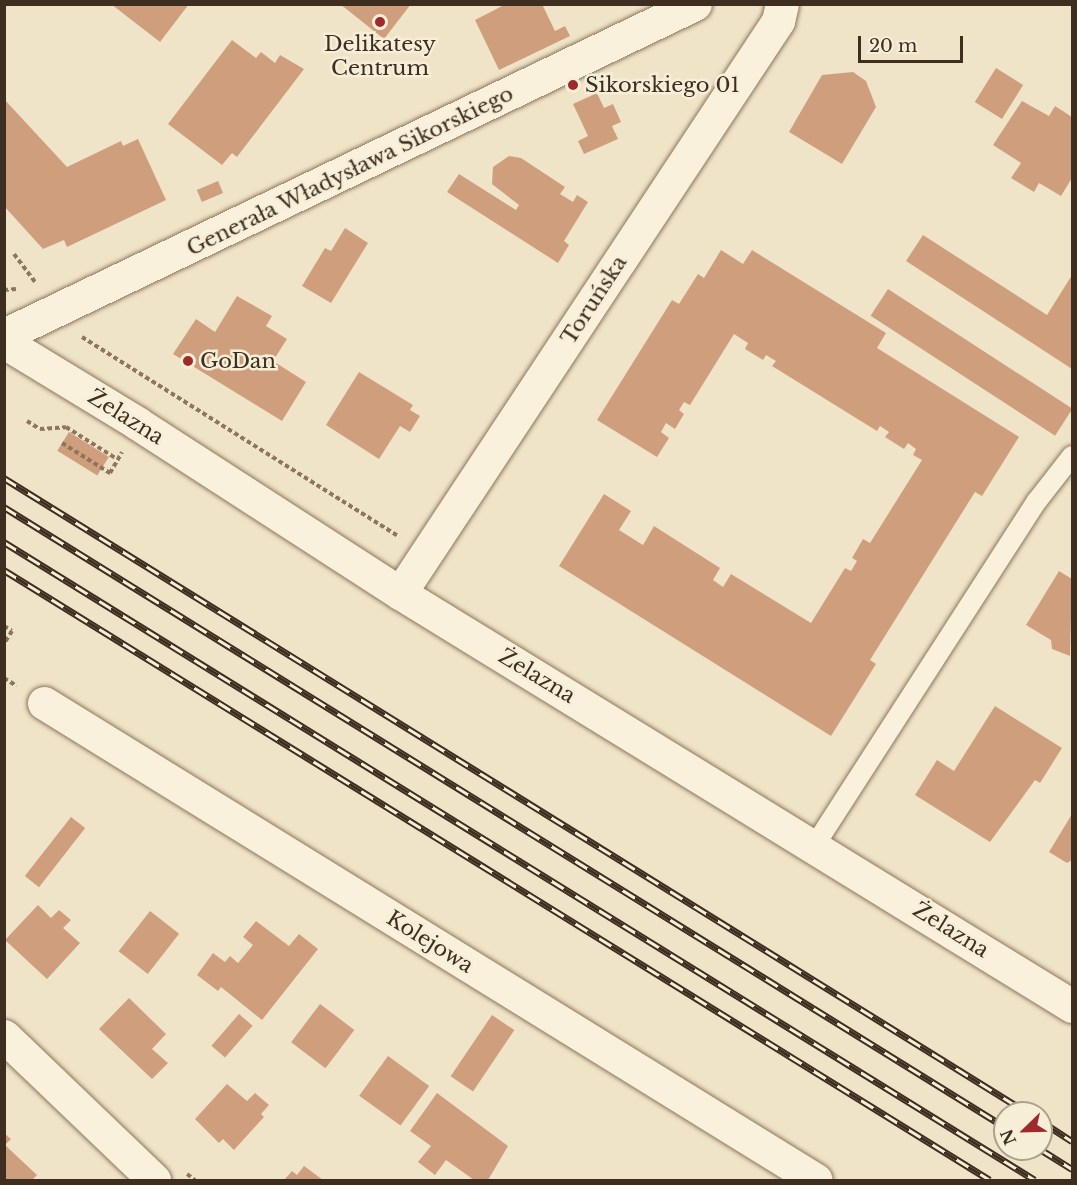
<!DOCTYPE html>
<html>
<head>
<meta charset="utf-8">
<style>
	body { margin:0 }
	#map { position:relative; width:1077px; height:1185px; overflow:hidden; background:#f0e4c8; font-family:"Libre Baskerville",serif }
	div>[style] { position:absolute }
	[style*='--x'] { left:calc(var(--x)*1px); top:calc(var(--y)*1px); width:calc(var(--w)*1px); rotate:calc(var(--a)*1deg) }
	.building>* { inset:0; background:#cf9f7d; transform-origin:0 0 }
	.path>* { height:4px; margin-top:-2px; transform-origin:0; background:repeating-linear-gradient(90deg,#8d765c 0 4.5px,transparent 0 7.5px) }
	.roads { filter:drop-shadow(0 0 2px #8d765c) drop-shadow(0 0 2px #8d765c) }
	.lane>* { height:20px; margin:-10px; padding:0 10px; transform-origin:10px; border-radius:10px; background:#faf1dc }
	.street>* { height:33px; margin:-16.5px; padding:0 16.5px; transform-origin:16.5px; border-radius:16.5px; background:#faf1dc }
	.secondary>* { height:33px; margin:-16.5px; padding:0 16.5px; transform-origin:16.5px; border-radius:16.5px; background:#faf1dc }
	.rail>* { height:7px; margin-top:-3.5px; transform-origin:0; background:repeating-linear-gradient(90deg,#f7eed8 0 14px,#3d2e20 0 28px); box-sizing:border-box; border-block:2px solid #3d2e20 }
	.dots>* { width:16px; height:16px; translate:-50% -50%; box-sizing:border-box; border:3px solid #f7eed8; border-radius:50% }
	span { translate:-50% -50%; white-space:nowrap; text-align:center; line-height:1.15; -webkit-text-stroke:5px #f7eed8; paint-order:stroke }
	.poi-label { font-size:21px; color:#3d2e20 }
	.left { translate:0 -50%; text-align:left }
	.street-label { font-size:21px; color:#3d2e20 }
	.frame { position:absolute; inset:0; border:6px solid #3d2e20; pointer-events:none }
	.north { position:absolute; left:993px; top:1101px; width:60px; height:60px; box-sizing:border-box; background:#f7eed8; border:2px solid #ada18e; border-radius:50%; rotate:247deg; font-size:16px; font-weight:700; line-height:24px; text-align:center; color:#3d2e20 }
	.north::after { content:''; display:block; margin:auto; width:21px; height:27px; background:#9e2a2b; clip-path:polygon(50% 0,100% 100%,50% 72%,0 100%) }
	.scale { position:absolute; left:858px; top:36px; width:105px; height:27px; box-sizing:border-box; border:3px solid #3d2e20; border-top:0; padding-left:8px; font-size:18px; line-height:21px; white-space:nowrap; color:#3d2e20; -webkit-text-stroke:4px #f7eed8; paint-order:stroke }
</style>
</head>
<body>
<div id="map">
	<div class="building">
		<i style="clip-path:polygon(111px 4px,189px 4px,160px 42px)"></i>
		<i style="clip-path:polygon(340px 4px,411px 4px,384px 39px)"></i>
		<i style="clip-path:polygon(506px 4px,542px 4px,555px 31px,565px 26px,570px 36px,499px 70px,475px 20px)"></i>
		<i style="clip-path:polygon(232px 40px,256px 58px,261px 52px,275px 63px,280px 55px,304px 69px,237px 157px,232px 153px,222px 165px,168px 124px)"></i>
		<i style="left:996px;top:68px;width:32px;height:40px;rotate:32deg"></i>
		<i style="clip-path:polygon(853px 72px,866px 81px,876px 107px,842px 164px,789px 132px,822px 75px)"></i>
		<i style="clip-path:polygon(597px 93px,604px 108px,613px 104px,621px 122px,612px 126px,618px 139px,584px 154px,578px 141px,588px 136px,573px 104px)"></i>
		<i style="clip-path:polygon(4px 99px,67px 167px,121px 141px,123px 146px,138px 139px,166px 200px,67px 247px,64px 240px,43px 249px,4px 206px)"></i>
		<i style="clip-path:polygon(1022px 101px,1049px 116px,1055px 106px,1072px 117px,1072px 178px,1061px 196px,1039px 183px,1034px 192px,1011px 178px,1021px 163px,993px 145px)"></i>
		<i style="clip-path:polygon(509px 156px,521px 158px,565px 187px,560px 194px,573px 202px,577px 195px,588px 202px,564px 241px,569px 245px,558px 263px,447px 192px,459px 174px,516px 210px,519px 205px,492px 184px,493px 167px)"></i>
		<i style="left:218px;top:181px;width:13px;height:23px;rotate:67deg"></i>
		<i style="clip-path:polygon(345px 228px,368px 243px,331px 303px,302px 286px,325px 248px,331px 251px)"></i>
		<i style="clip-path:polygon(923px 235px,1047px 315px,1072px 275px,1072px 369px,906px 261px)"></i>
		<i style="clip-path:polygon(721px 250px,743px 264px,752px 250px,886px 333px,877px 348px,1019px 437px,982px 496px,975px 492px,870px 660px,876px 664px,831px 736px,559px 566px,604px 494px,631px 511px,619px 530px,643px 545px,654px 526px,720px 568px,713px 580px,723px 587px,731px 574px,811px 623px,845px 568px,851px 571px,857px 561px,852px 558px,863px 539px,870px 543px,922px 460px,913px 455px,916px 449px,908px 443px,904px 449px,885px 437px,889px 432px,880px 426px,877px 431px,772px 366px,776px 361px,766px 355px,763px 360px,745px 349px,748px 343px,734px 334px,690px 405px,684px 402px,679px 410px,684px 414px,675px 429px,666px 423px,661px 432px,669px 438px,657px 457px,597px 420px,672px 300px,679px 304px,698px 274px,704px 278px)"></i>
		<i style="left:888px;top:289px;width:220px;height:32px;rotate:33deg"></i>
		<i style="clip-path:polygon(237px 296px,272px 316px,266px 326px,287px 339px,273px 361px,306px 382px,282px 421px,173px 354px,196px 319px,215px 332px)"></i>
		<i style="clip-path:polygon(359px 372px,413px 405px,410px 410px,420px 416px,410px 432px,400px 426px,379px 459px,326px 425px)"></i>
		<i style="left:69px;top:432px;width:47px;height:22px;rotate:32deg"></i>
		<i style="clip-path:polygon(1059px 571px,1072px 579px,1070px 656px,1052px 649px,1051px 640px,1026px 625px)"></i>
		<i style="clip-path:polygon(995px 706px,1062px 748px,1040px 783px,1035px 780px,990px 842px,915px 795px,937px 760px,954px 771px)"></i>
		<i style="clip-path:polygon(1072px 814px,1072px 860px,1067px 863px,1049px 852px)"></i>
		<i style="left:71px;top:817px;width:18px;height:75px;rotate:38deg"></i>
		<i style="clip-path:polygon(38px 905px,51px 918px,59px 910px,71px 920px,63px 928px,80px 943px,47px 979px,5px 940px)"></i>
		<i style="left:150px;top:911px;width:37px;height:51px;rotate:38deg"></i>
		<i style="clip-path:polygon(256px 921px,289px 946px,299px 934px,318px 949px,262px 1020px,221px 987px,218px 991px,197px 975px,213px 953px,225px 962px,230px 956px,238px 963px,253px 945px,243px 937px)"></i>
		<i style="clip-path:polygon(129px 998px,166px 1034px,152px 1049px,168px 1063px,152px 1079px,99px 1029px)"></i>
		<i style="left:320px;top:1004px;width:43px;height:48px;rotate:37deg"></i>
		<i style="left:239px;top:1014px;width:18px;height:42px;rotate:41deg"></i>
		<i style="left:492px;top:1015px;width:27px;height:74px;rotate:34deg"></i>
		<i style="left:388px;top:1056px;width:51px;height:49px;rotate:36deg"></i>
		<i style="clip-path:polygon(227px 1084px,247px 1101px,255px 1093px,269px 1105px,261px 1114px,264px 1117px,234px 1150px,223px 1139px,219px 1143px,195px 1119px)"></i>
		<i style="clip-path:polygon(437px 1093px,508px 1146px,488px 1180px,474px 1180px,446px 1160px,435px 1175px,418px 1162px,431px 1146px,410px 1131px)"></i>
		<i style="clip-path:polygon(4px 1133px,11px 1139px,5px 1145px,37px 1175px,32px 1180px,4px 1180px)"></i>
		<i style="clip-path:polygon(304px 1166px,323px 1180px,284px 1180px,292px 1171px,297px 1175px)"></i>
	</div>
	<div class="path">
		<i style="--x:14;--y:254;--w:36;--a:53"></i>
		<i style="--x:4;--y:290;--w:12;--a:-5"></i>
		<i style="--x:82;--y:337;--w:373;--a:32.2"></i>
		<i style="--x:27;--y:421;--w:15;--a:32"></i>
		<i style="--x:40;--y:429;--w:26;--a:-4"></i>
		<i style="--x:66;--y:427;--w:60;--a:32.1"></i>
		<i style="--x:62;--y:443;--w:57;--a:32"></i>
		<i style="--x:110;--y:473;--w:24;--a:-60"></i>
		<i style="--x:4;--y:626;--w:9;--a:32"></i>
		<i style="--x:12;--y:631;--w:15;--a:122"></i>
		<i style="--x:4;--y:678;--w:15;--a:32"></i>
		<i style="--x:187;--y:1174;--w:10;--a:37"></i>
	</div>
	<div class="roads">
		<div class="lane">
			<i style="--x:815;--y:845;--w:409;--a:-57.2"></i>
			<i style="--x:1037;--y:501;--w:57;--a:-52.1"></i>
		</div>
		<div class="street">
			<i style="--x:4;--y:335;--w:766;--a:-25.6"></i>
			<i style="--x:4;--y:342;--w:156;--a:31.3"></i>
			<i style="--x:137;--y:423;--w:313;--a:32.9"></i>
			<i style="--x:400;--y:593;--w:789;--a:31.57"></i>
			<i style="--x:400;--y:593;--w:686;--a:-56.54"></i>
			<i style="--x:778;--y:21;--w:17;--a:-77"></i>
			<i style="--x:44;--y:703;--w:907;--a:31.71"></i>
		</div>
		<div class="secondary">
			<i style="--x:4;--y:1036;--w:208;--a:43.8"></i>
		</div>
	</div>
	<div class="rail">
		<i style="--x:4;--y:478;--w:1205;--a:31.8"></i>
		<i style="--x:4;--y:507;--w:1177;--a:31.77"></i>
		<i style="--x:4;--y:542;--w:1212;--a:31.75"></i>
		<i style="--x:4;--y:570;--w:1159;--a:31.74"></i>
		<i style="--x:1041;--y:1121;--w:37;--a:33"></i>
		<i style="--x:1040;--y:1149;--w:38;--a:32"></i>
	</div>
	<div class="dots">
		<i style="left:380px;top:22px;background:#9e2a2b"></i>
		<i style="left:573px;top:85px;background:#9e2a2b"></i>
		<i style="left:188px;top:361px;background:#9e2a2b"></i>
	</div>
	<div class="poi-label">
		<span style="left:380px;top:56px">Delikatesy<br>Centrum</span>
		<span class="left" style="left:585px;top:85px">Sikorskiego 01</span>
		<span class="left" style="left:200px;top:361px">GoDan</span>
	</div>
	<div class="street-label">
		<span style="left:350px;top:171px;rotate:-26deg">Generała Władysława Sikorskiego</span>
		<span style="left:594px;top:300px;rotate:-57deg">Toruńska</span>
		<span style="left:126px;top:417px;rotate:32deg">Żelazna</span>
		<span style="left:537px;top:676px;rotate:31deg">Żelazna</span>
		<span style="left:951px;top:930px;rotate:32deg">Żelazna</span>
		<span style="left:430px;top:942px;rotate:32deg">Kolejowa</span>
	</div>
	<div class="frame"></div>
	<div class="north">N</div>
	<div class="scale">20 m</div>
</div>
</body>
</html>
